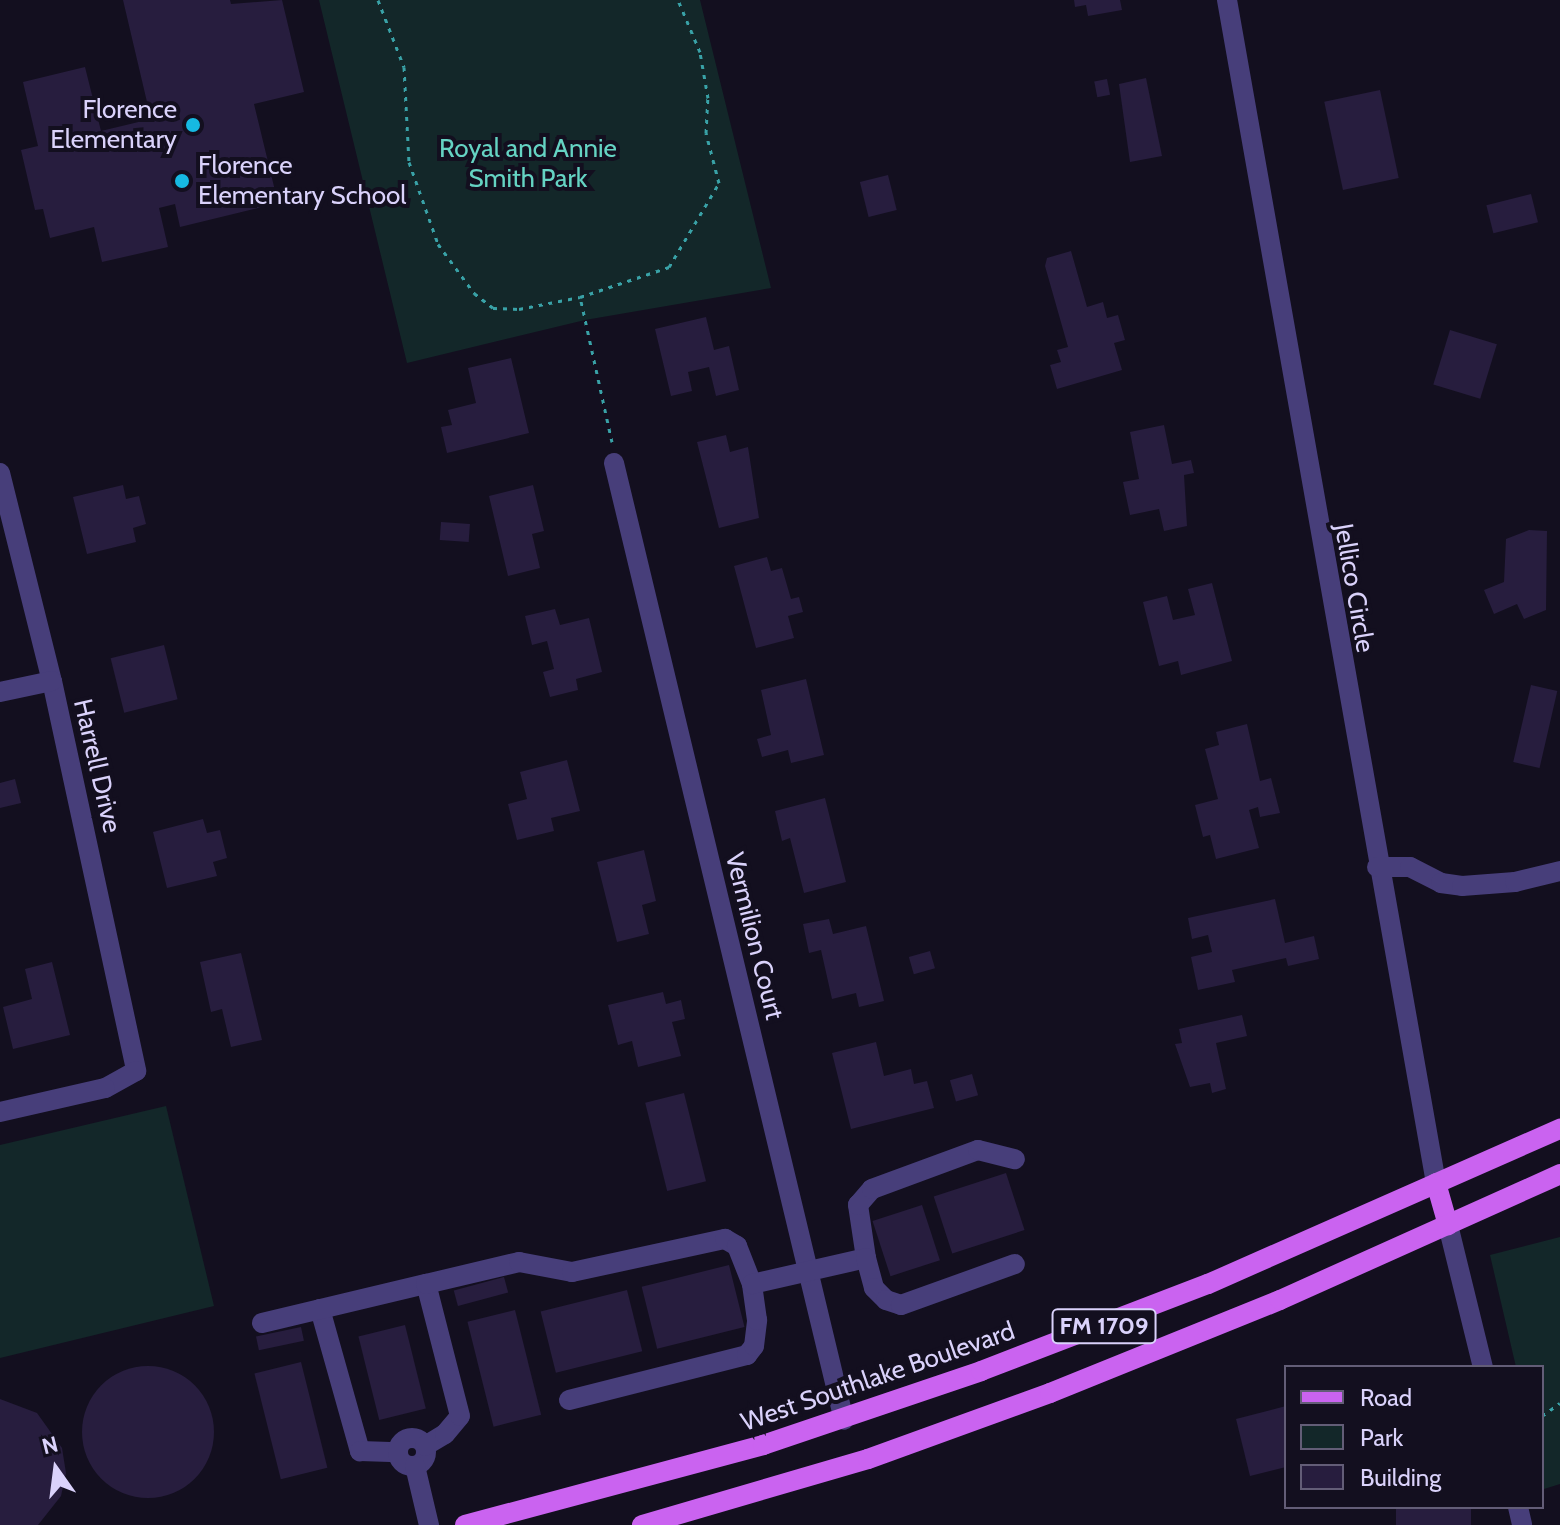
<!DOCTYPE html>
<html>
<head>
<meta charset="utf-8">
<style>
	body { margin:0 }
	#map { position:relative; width:1560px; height:1525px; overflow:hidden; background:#130f1f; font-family:Cabin,sans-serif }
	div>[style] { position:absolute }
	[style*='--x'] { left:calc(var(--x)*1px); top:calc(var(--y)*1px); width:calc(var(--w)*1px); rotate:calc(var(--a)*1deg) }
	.green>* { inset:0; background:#132729 }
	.building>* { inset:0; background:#271d3e; transform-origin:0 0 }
	.round { border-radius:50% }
	.path>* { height:3px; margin-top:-1.5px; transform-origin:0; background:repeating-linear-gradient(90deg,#39a2a7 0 4px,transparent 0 10px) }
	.minor>* { height:20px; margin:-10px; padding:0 10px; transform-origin:10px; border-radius:10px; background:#473e7a }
	.minor>.ring { margin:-10px; padding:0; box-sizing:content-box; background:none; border:20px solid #473e7a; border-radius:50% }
	.major>* { height:20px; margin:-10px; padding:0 10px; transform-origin:10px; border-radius:10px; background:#ca63f0 }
	.dots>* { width:22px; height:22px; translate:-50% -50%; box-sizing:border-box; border:4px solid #130f1f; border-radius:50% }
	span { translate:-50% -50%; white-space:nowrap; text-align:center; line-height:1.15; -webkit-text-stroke:8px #130f1f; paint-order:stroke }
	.shield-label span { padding:2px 6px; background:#130f1f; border:2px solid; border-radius:6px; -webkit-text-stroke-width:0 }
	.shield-label { font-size:24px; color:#dad2fb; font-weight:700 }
	.poi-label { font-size:26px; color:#dad2fb }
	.right { translate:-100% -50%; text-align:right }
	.left { translate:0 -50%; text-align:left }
	.park-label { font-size:26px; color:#65d3c3 }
	.street-label { font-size:26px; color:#dad2fb }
	.legend { position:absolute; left:1284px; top:1365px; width:260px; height:144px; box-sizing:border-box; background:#130f1f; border:2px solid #635d77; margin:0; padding:10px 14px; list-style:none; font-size:24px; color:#dad2fb }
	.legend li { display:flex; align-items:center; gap:16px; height:40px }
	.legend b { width:40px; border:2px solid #635d77 }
	.north { position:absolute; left:16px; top:1429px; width:80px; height:80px; -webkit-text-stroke:6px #130f1f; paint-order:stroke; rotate:346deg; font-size:22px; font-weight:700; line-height:32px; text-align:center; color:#dad2fb }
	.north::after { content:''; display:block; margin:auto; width:28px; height:36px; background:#dad2fb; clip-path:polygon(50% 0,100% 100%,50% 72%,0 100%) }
</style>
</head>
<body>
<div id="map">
	<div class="green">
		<i style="clip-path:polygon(319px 0,700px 0,771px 288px,585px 320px,407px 363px)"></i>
		<i style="clip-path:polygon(166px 1106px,214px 1306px,0 1358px,0 1145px)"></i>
		<i style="clip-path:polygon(1560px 1237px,1560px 1484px,1544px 1489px,1542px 1367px,1516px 1367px,1490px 1255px)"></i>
	</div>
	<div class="building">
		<i style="clip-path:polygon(123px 0,230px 0,231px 4px,282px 0,304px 92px,254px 104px,278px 203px,180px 227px,175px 204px,159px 208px,168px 247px,102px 262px,94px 227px,50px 238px,43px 209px,35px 210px,21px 150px,38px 146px,23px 82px,85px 67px,101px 131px,151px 119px)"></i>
		<i style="clip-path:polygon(1074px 0,1120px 0,1122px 10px,1088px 16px,1086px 5px,1075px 7px)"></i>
		<i style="clip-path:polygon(1146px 78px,1162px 156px,1130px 162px,1119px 84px)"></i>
		<i style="left:1107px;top:79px;width:16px;height:13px;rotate:79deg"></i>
		<i style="left:1380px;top:90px;width:90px;height:57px;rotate:78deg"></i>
		<i style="left:888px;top:175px;width:36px;height:29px;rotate:76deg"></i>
		<i style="left:1531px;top:194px;width:29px;height:46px;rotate:76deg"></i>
		<i style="clip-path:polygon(1071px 251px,1087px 307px,1103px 302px,1107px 318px,1118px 315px,1125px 340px,1114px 343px,1122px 370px,1057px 389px,1050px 365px,1061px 362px,1057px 350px,1068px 347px,1045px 266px,1047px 258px)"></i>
		<i style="clip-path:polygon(706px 317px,714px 350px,729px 346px,739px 390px,716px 396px,709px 367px,688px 372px,692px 391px,671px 396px,655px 329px)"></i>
		<i style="left:1450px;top:330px;width:49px;height:57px;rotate:17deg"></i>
		<i style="clip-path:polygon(511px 358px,529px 433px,447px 453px,441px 427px,452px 425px,448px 410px,476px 403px,468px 368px)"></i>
		<i style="clip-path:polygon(1164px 425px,1172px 464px,1191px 460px,1194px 473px,1184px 475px,1187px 526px,1164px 531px,1159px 509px,1130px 515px,1123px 482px,1139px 479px,1130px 432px)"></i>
		<i style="clip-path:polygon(726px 435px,730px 452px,748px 447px,759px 518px,719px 528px,697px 442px)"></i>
		<i style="clip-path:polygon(123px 485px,126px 499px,139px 496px,146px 524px,133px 528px,136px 542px,87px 554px,73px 497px)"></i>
		<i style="clip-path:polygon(533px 485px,544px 531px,532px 534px,540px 568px,508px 576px,489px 496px)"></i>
		<i style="left:441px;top:522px;width:29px;height:18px;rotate:4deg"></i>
		<i style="clip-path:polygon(1529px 530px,1547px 531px,1546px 610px,1524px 619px,1517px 604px,1494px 614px,1484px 590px,1504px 582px,1506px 539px)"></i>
		<i style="clip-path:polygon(767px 557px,771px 571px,782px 568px,791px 599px,799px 597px,803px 612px,788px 616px,794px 638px,756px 648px,734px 566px)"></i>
		<i style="clip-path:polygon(1212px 583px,1232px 661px,1181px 675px,1178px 661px,1159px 666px,1143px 602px,1167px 596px,1173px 620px,1195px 615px,1188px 589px)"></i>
		<i style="clip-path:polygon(555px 609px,560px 625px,589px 618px,602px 672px,576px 679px,578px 690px,550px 697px,543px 672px,554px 669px,547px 641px,532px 645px,525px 616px)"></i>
		<i style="left:164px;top:645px;width:56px;height:55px;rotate:76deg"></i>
		<i style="clip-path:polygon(806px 679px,824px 755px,791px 763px,788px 750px,762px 757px,757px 739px,771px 735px,761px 690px)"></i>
		<i style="left:1531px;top:685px;width:27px;height:79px;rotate:13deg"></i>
		<i style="clip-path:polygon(1247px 724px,1260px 781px,1271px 778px,1280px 813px,1260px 817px,1258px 807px,1249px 810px,1259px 848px,1216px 859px,1210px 835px,1203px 837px,1195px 805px,1218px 799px,1205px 749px,1219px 745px,1216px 732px)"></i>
		<i style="clip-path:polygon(567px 760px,580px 811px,551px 818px,554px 831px,517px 840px,508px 804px,527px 799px,520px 772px)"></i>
		<i style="clip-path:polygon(15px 779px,21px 803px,0 808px,0 783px)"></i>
		<i style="clip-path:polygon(825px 798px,846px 882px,804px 893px,790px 838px,782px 841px,775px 811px)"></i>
		<i style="clip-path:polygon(203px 819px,207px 833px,220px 830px,227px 858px,213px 862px,217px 876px,167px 888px,153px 832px)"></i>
		<i style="clip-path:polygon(644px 850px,656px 901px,642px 905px,649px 934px,617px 942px,597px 862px)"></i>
		<i style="clip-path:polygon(1275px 899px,1285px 943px,1314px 936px,1319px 959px,1288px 966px,1286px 958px,1232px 970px,1235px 982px,1198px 990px,1191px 957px,1212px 952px,1208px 935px,1192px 939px,1188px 918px)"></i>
		<i style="clip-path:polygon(829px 919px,833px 934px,866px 926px,884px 1001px,859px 1007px,856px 993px,832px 999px,821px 950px,809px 953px,803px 924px)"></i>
		<i style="left:930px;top:951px;width:18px;height:22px;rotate:74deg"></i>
		<i style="clip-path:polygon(241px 953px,262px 1040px,231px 1047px,222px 1009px,211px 1012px,200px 962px)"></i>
		<i style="clip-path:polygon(52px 962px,70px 1035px,13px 1049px,3px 1007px,32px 999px,25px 969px)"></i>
		<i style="clip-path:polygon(663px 992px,666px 1004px,681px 1000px,685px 1019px,672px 1022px,681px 1056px,638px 1067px,632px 1041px,618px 1045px,608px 1005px)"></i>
		<i style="clip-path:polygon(1242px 1015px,1247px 1036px,1216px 1043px,1226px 1089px,1212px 1093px,1210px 1083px,1190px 1087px,1175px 1044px,1182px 1043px,1179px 1029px)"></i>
		<i style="clip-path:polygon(876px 1042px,884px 1076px,911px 1069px,914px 1084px,927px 1081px,934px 1108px,851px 1129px,832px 1053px)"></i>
		<i style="left:972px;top:1074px;width:22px;height:23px;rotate:74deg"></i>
		<i style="left:684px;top:1093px;width:91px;height:40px;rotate:76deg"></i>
		<i style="left:1006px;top:1173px;width:60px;height:76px;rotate:72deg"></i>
		<i style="left:922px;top:1205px;width:58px;height:52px;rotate:72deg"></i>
		<i style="left:729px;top:1265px;width:64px;height:90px;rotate:76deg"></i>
		<i style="left:504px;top:1277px;width:16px;height:52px;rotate:75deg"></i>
		<i style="left:627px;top:1290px;width:63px;height:89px;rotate:76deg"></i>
		<i style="left:515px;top:1310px;width:108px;height:49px;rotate:76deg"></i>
		<i style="left:405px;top:1325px;width:86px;height:48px;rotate:76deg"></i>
		<i style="left:301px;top:1327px;width:14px;height:46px;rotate:78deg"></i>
		<i style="left:301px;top:1362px;width:109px;height:48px;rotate:76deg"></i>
		<i class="round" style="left:82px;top:1366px;width:132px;height:132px"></i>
		<i style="clip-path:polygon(0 1399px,37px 1413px,62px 1448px,66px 1473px,61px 1496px,38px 1525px,0 1525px)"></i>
		<i style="clip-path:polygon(1286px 1406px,1286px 1467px,1250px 1476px,1236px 1419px)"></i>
		<i style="left:1396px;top:1507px;width:75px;height:19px"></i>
	</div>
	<div class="path">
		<i style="--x:378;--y:0;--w:72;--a:68.8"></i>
		<i style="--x:404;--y:67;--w:95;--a:87"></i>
		<i style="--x:409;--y:162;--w:87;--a:70.5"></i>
		<i style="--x:438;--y:244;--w:61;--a:53.7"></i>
		<i style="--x:474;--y:293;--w:24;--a:38"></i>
		<i style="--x:493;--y:308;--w:26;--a:2"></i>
		<i style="--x:519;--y:309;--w:62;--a:-11.1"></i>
		<i style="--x:612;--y:442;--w:148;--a:-102.4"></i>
		<i style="--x:580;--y:297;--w:94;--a:-18.6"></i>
		<i style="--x:669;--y:267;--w:98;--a:-59.2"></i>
		<i style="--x:719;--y:183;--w:52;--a:-104.6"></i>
		<i style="--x:706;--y:133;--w:35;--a:-87"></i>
		<i style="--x:708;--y:98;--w:47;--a:-99.9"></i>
		<i style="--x:700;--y:52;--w:56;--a:-112.9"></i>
		<i style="--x:1542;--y:1416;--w:22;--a:-36"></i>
	</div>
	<div class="minor">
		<i style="--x:1227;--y:0;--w:1201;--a:79.98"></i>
		<i style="--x:614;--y:463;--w:984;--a:76.49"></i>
		<i style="--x:0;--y:473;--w:214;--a:76"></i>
		<i style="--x:52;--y:681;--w:399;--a:77.8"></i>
		<i style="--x:136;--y:1071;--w:35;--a:151"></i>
		<i style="--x:105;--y:1088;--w:108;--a:167.1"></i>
		<i style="--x:0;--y:692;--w:53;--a:-11.9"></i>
		<i style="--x:1377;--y:867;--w:33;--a:0"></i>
		<i style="--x:1410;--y:867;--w:35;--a:27"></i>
		<i style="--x:1441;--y:883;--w:21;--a:8"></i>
		<i style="--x:1462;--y:886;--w:53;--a:-4.3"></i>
		<i style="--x:1515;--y:882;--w:46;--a:-13.7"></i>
		<i style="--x:1448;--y:1225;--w:146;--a:76.2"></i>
		<i style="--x:866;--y:1258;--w:54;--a:-98.6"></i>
		<i style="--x:858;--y:1205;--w:21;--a:-49"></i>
		<i style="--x:872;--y:1189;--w:113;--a:-20.2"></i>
		<i style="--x:978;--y:1150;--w:38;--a:14"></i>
		<i style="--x:320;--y:1309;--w:148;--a:74.3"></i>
		<i style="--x:360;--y:1451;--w:38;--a:2"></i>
		<i style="--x:262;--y:1323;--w:169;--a:-13.4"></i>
		<i style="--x:569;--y:1400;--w:184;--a:-14.2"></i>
		<i style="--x:747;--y:1355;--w:11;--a:-52"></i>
		<i style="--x:754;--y:1346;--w:26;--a:-83"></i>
		<i style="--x:757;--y:1320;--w:36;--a:-98"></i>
		<i class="ring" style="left:398px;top:1438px;width:8px;height:8px"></i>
		<i style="--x:425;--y:1446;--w:23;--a:-31"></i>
		<i style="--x:445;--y:1434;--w:23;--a:-50"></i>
		<i style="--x:460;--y:1416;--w:136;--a:-104.4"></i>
		<i style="--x:426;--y:1284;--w:96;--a:-13.3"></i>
		<i style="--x:519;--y:1262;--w:54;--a:10.7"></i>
		<i style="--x:572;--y:1272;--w:157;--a:-12.2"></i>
		<i style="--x:725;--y:1239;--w:14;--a:30"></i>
		<i style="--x:737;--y:1246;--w:41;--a:68.5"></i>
		<i style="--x:752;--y:1284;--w:117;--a:-12.8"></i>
		<i style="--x:866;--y:1258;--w:31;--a:75"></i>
		<i style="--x:874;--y:1288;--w:17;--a:45"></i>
		<i style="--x:886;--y:1300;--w:16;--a:18"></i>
		<i style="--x:901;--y:1305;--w:121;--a:-19.8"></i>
		<i style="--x:415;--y:1466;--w:61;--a:76.7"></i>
		<i style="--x:1518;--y:1507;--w:18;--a:77"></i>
	</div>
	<div class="major">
		<i style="--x:1436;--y:1183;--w:44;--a:74.1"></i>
		<i style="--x:465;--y:1525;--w:309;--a:-15"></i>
		<i style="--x:763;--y:1445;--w:230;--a:-18.7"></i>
		<i style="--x:981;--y:1371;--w:243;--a:-21"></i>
		<i style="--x:1208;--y:1284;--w:385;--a:-23.8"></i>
		<i style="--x:642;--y:1525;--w:235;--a:-16.3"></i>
		<i style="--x:868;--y:1459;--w:194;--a:-19.9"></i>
		<i style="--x:1050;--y:1393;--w:248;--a:-22"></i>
		<i style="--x:1280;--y:1300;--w:307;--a:-24.2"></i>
	</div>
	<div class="dots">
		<i style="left:193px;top:125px;background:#16b9e2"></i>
		<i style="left:182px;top:181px;background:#16b9e2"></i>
	</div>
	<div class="shield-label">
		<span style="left:1104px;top:1326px">FM 1709</span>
	</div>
	<div class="poi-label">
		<span class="right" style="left:177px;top:125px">Florence<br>Elementary</span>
		<span class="left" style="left:198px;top:181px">Florence<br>Elementary School</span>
	</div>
	<div class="park-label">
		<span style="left:528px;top:164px">Royal and Annie<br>Smith Park</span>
	</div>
	<div class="street-label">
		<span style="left:1354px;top:588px;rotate:80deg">Jellico Circle</span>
		<span style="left:97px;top:766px;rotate:77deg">Harrell Drive</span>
		<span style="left:754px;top:936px;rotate:76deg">Vermilion Court</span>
		<span style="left:878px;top:1377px;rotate:-19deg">West Southlake Boulevard</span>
	</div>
	<ul class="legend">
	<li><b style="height:10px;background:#ca63f0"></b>Road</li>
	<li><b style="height:22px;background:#132729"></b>Park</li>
	<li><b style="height:22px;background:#271d3e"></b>Building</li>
	</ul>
	<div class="north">N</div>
</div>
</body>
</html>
